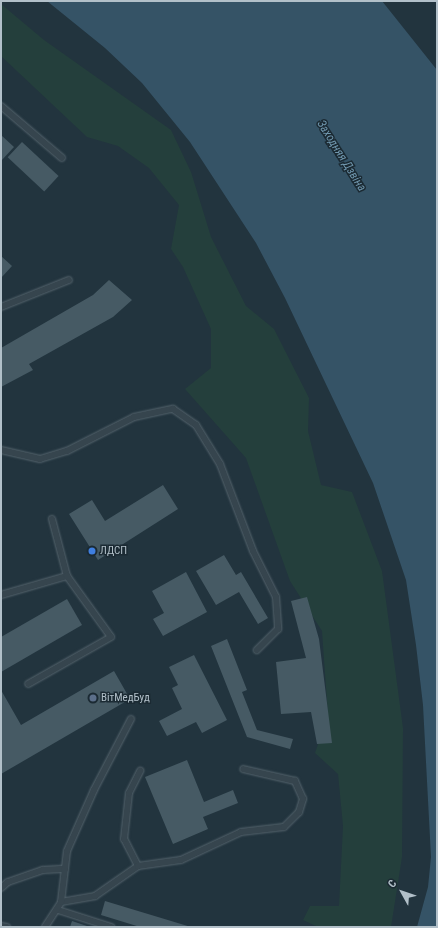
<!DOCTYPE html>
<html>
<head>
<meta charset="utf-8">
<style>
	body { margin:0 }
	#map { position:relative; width:438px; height:928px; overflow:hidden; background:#22343e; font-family:"Roboto Condensed",sans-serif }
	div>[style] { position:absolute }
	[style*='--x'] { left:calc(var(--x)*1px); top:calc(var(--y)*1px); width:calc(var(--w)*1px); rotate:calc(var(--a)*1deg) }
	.green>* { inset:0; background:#243f3c }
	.water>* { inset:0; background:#355366 }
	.building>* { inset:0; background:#465a64; transform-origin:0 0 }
	.roads { filter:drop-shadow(0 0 1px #54636c) drop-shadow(0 0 1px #54636c) }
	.service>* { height:6px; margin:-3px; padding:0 3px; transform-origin:3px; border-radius:3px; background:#36454e }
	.dots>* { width:11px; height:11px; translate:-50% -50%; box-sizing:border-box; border:2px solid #1b2a33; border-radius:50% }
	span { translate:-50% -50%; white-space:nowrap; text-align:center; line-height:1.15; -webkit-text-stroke:3px #1b2a33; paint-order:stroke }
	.poi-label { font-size:11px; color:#b2c0c9 }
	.left { translate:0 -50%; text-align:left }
	.water-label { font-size:12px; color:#7097ae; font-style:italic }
	.frame { position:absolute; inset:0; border:2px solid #b2c0c9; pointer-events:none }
	.north { position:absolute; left:382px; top:872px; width:40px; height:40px; -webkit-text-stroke:3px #1b2a33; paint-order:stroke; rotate:310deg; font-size:11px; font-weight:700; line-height:16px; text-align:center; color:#b2c0c9 }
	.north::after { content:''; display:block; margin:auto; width:14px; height:18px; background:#b2c0c9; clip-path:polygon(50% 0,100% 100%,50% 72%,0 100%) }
</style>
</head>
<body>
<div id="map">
	<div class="green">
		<i style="clip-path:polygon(1px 4px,44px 40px,171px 130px,191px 172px,211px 237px,246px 306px,274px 329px,309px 398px,308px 431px,321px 485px,352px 492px,382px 571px,403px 728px,402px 857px,391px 927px,318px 927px,303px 920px,310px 906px,339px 906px,343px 826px,338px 774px,315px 753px,328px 715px,322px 631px,290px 581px,246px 458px,185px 389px,211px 368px,211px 329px,183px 267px,171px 249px,179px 205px,149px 168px,118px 146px,87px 137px,1px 56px)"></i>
	</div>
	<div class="water">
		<i style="clip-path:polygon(47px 1px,382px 1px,437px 70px,437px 927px,417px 927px,428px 887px,431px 857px,423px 705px,416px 645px,406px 580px,373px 483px,285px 298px,256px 243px,190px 142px,142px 83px,105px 48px)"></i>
	</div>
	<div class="building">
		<i style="clip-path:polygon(1px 135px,14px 147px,1px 161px)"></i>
		<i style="left:22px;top:142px;width:50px;height:21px;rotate:43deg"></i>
		<i style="clip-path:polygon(1px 256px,12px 266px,1px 278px)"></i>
		<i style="clip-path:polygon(109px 280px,132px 300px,113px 317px,29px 364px,33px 370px,1px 387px,1px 348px,93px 295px)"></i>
		<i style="clip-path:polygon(163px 485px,178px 509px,98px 560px,69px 514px,92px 500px,105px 521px)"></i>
		<i style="clip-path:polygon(224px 555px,236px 575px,241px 572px,268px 618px,258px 624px,239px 592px,216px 605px,196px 571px)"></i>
		<i style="clip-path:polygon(186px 572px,207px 612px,163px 636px,153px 619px,164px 613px,152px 591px)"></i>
		<i style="clip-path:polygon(307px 597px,319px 639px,332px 743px,317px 744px,311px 712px,281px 714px,276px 662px,306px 658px,291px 601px)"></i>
		<i style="clip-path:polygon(67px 599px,82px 625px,1px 672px,1px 637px)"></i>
		<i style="clip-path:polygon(227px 639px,247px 690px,242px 692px,257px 730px,293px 739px,290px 749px,247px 737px,211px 646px)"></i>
		<i style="clip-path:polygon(194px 655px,227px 720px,202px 733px,196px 722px,167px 736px,159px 721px,182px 709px,172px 688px,178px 685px,169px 667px)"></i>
		<i style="clip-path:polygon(114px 671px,130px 699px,1px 774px,1px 690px,21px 725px)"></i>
		<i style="clip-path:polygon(187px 760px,204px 802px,233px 790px,238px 803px,203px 817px,208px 829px,173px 844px,145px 777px)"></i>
		<i style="clip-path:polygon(105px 901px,191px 927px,140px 927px,101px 915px)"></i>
		<i style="clip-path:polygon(72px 921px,90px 927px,70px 927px)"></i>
	</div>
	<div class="roads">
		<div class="service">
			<i style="--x:1;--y:106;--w:80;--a:40.4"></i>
			<i style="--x:1;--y:307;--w:73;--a:-21.7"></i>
			<i style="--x:1;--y:450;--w:40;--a:13"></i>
			<i style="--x:40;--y:459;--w:28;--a:-17"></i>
			<i style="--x:67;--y:451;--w:75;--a:-26.9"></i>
			<i style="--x:134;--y:417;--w:40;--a:-12"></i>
			<i style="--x:173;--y:409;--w:28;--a:35"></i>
			<i style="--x:196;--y:425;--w:46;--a:58.4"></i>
			<i style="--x:220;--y:464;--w:93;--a:69.2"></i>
			<i style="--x:253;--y:551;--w:51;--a:63.4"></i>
			<i style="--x:276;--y:597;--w:32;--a:86"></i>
			<i style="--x:278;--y:629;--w:30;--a:135"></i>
			<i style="--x:52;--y:519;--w:59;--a:75.3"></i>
			<i style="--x:1;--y:595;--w:69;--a:-16.1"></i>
			<i style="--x:67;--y:576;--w:75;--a:54.2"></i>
			<i style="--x:111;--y:637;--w:95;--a:150.5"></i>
			<i style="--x:138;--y:866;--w:30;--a:-117"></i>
			<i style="--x:124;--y:839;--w:46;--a:-83.8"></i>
			<i style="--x:129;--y:793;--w:25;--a:-63"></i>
			<i style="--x:1;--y:888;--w:9;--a:-41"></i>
			<i style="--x:8;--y:882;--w:37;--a:-19"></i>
			<i style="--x:43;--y:870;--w:22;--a:-3"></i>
			<i style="--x:61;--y:902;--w:35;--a:-10"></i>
			<i style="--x:95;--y:896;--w:52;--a:-34.9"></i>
			<i style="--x:138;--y:866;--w:43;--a:-7.9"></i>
			<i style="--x:181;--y:860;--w:66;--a:-25"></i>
			<i style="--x:241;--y:832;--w:43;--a:-6.6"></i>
			<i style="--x:284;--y:827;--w:21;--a:-45"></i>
			<i style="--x:299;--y:812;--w:14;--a:-73"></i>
			<i style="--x:303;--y:799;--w:20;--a:-114"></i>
			<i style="--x:295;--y:781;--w:53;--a:-167"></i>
			<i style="--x:58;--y:910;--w:56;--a:17.8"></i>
			<i style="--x:1;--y:926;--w:6;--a:9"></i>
			<i style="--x:45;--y:927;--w:30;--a:-57"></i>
			<i style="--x:61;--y:902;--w:51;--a:-83.3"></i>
			<i style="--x:67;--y:851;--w:67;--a:-66.1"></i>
			<i style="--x:94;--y:790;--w:80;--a:-62.5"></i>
		</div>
	</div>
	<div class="dots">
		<i style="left:92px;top:551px;background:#3f7fe0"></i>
		<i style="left:93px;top:698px;background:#5c6f8a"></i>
	</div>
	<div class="poi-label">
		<span class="left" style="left:100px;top:551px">ЛДСП</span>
		<span class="left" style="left:101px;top:698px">ВітМедБуд</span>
	</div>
	<div class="water-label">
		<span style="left:341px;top:156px;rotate:58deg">Заходняя Дзвіна</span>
	</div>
	<div class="frame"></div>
	<div class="north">С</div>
</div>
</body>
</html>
